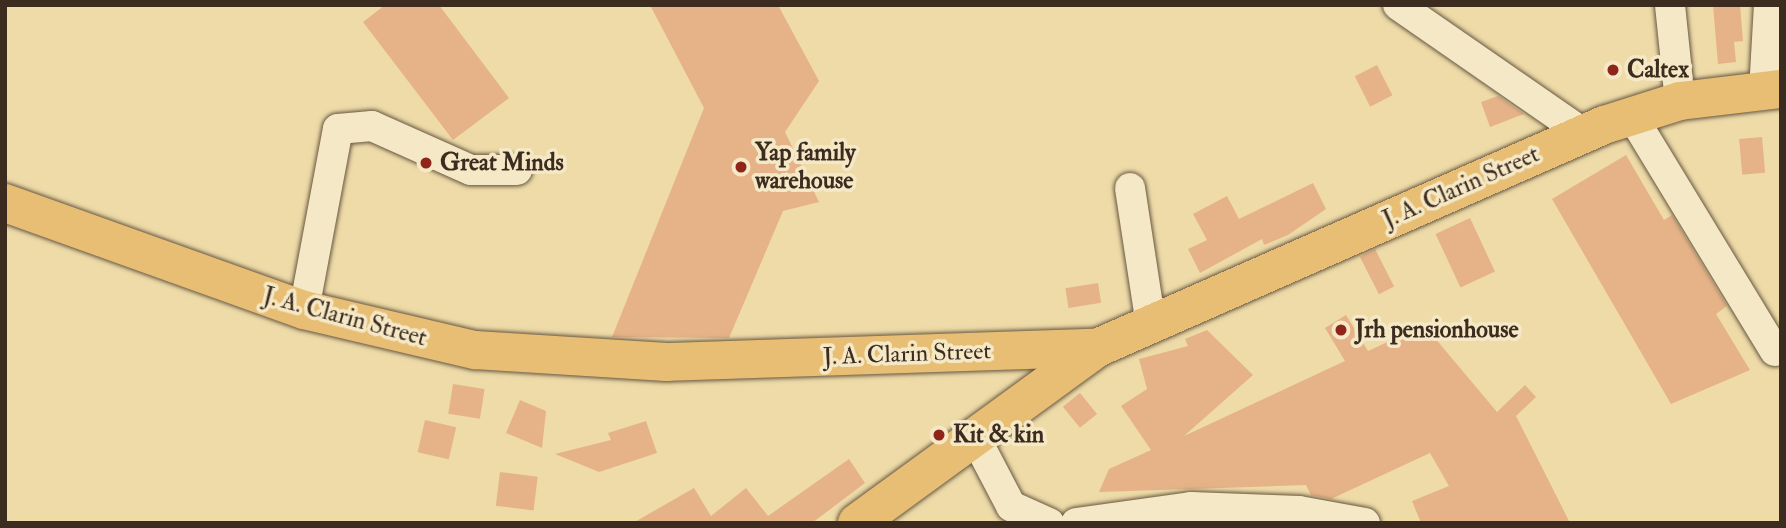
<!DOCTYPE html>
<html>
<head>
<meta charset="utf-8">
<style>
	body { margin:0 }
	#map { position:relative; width:1786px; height:528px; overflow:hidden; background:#eedba8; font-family:"IM FELL Double Pica",serif }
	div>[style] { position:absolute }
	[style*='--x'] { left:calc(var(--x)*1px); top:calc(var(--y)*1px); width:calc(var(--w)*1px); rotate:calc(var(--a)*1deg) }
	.building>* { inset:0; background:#e6b388; transform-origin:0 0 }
	.roads { filter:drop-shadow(0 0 2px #685741) drop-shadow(0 0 2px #685741) }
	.minor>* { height:30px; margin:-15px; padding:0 15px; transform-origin:15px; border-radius:15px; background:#f4e8c6 }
	.major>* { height:38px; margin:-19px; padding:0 19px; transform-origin:19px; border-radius:19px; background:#e7be74 }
	.dots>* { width:19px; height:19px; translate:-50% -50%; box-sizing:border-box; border:4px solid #f4e8c6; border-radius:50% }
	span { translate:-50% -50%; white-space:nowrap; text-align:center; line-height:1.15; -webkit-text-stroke:7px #f4e8c6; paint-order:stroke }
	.poi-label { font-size:24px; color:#3c2b1f; font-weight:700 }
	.left { translate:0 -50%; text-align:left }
	.street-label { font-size:24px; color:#3c2b1f }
	.frame { position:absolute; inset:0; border:7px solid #3c2b1f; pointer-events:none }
</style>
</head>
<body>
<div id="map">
	<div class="building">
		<i style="clip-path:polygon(385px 5px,439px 5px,509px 98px,453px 140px,363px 22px)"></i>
		<i style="clip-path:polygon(650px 5px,778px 5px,819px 81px,785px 132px,819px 202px,783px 211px,729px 338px,612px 337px,704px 108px)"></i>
		<i style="clip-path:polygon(1713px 5px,1740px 5px,1743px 41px,1734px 42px,1736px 62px,1718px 64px)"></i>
		<i style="left:1377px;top:65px;width:34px;height:25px;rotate:63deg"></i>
		<i style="clip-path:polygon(1498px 96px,1524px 114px,1490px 127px,1481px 102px)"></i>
		<i style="left:1762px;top:137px;width:36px;height:23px;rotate:85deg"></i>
		<i style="clip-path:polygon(1626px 155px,1664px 220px,1672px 215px,1727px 306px,1716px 314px,1750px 370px,1671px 404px,1552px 199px)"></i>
		<i style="clip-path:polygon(1313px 183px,1326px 209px,1288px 235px,1264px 245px,1262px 239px,1200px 273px,1188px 249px,1207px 240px,1193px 214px,1227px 196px,1239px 219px)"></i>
		<i style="left:1470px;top:218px;width:59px;height:38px;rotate:65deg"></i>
		<i style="left:1375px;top:249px;width:42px;height:17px;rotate:63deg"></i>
		<i style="left:1098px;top:283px;width:20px;height:33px;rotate:81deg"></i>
		<i style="clip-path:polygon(1346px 315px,1368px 351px,1424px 325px,1497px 412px,1525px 385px,1536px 397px,1516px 416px,1570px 523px,1421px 523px,1412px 501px,1449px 486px,1430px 453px,1331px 499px,1311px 495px,1306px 485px,1099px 492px,1109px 469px,1151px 450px,1121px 406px,1147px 389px,1139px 359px,1188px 346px,1185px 339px,1207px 330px,1253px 375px,1184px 436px,1345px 361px,1325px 328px)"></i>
		<i style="left:453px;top:384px;width:32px;height:30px;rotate:9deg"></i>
		<i style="left:1080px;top:393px;width:27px;height:22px;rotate:51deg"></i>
		<i style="clip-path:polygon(520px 400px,546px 411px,542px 448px,506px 433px)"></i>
		<i style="left:425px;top:420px;width:32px;height:33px;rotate:13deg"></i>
		<i style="clip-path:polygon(646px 421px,657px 453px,599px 472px,555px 454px,611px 440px,608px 433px)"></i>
		<i style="clip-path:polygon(849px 459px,865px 483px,812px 523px,633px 523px,694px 488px,711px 516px,746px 488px,768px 516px)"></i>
		<i style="left:500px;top:472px;width:38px;height:34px;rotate:7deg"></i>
	</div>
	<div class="roads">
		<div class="minor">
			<i style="--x:1398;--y:5;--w:226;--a:34.7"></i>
			<i style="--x:1670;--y:5;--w:97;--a:84.1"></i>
			<i style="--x:1764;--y:91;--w:86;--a:-86.7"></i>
			<i style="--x:1632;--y:116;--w:275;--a:58.7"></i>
			<i style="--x:1130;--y:188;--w:140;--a:81.3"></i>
			<i style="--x:304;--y:310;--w:184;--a:-79.4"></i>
			<i style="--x:338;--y:129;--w:34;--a:-5"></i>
			<i style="--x:372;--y:126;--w:108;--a:24"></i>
			<i style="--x:471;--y:170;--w:46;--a:0"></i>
			<i style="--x:976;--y:439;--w:76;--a:62.4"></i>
			<i style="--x:1011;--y:506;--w:42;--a:24.1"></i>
			<i style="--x:1076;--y:523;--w:116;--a:-7.9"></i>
			<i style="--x:1191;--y:507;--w:108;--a:2.1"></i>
			<i style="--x:1299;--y:511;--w:67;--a:10.3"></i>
		</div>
		<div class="major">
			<i style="--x:5;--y:203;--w:318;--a:19.7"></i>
			<i style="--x:304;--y:310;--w:176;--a:13.2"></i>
			<i style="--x:475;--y:350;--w:192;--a:3.6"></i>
			<i style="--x:667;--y:362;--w:430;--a:-1.9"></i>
			<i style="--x:1097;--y:348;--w:554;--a:-23.74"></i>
			<i style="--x:1604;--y:125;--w:80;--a:-17.5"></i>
			<i style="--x:1680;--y:101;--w:102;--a:-6.8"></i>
			<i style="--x:857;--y:523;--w:297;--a:-36.1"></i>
		</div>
	</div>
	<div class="dots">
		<i style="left:1613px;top:70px;background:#8f2418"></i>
		<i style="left:426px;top:163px;background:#8f2418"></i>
		<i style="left:741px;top:167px;background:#8f2418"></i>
		<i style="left:1341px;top:330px;background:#8f2418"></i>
		<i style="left:939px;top:435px;background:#8f2418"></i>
	</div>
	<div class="poi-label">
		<span class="left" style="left:1627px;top:70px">Caltex</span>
		<span class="left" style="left:755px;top:167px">Yap family<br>warehouse</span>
		<span class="left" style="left:440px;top:163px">Great Minds</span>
		<span class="left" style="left:1355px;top:330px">Jrh pensionhouse</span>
		<span class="left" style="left:953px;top:435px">Kit &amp; kin</span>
	</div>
	<div class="street-label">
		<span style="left:1461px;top:187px;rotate:-24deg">J. A. Clarin Street</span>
		<span style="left:345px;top:317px;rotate:15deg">J. A. Clarin Street</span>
		<span style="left:907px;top:354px;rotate:-2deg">J. A. Clarin Street</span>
	</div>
	<div class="frame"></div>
</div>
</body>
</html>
